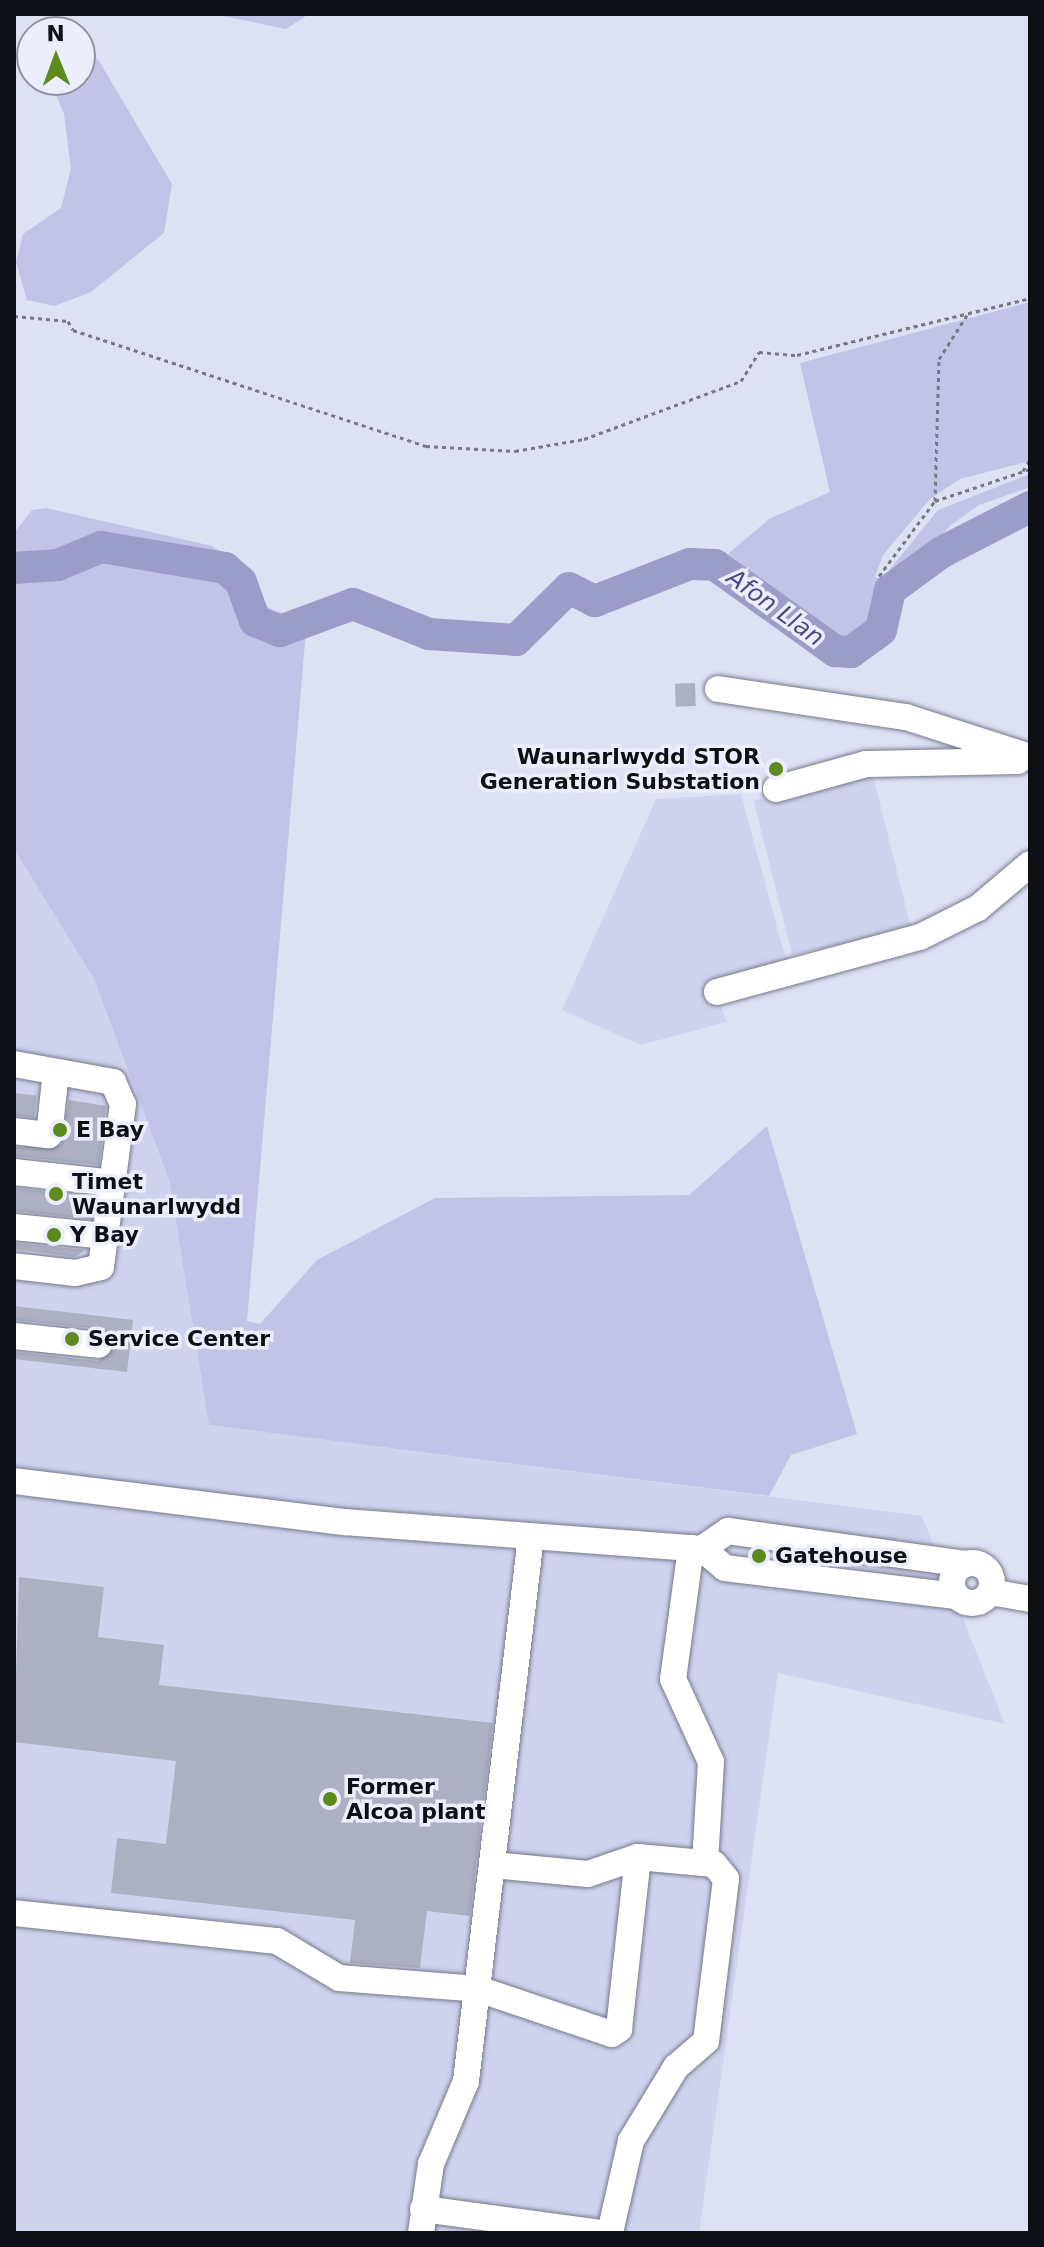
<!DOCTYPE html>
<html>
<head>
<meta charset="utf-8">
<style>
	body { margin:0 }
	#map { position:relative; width:1044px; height:2247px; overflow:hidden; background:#dee1f4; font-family:"DejaVu Sans",sans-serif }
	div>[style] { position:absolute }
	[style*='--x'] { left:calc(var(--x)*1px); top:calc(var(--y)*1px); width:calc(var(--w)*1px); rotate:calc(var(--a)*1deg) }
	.built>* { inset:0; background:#d0d3ee; transform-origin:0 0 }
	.green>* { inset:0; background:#c1c4e6 }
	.river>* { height:32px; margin:-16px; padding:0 16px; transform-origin:16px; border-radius:16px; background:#9a9dc8 }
	.building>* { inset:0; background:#adafc2; transform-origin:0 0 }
	.path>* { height:3px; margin-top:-1.5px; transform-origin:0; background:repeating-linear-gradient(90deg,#787987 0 4px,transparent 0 8px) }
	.roads { filter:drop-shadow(0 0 2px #77798b) drop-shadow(0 0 2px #77798b) }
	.minor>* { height:26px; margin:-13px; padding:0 13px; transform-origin:13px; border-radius:13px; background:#fff }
	.minor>.ring { margin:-13px; padding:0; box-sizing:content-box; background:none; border:26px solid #fff; border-radius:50% }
	.dots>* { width:22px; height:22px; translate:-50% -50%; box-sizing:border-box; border:4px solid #eceefe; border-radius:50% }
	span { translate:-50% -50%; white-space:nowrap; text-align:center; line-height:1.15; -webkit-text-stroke:7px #eceefe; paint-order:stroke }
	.poi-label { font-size:22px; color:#0e0e15; font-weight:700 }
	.right { translate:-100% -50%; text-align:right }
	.left { translate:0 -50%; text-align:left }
	.water-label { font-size:24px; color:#4a4b84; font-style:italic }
	.frame { position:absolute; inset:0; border:16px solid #0e0e15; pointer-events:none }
	.north { position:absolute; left:16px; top:16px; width:80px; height:80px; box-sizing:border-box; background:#eceefe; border:2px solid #9394a1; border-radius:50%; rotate:359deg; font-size:22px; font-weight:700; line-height:32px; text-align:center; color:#0e0e15 }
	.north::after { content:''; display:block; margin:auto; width:28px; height:36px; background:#5b8a1d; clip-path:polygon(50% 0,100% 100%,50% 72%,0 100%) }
</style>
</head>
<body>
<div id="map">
	<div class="built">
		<i style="left:872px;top:771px;width:160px;height:122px;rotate:76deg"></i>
		<i style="clip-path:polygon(741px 794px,788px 967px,717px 992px,726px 1022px,641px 1045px,562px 1010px,656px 799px)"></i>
		<i style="clip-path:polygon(14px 849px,94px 979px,169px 1180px,209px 1425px,922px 1516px,1005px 1724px,778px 1673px,699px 2233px,14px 2233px)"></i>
	</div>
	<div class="green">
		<i style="clip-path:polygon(213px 14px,309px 14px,286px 29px)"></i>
		<i style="clip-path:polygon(80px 45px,99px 61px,172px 184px,164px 233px,91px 292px,54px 306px,27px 300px,16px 262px,23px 234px,61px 208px,71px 169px,64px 114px,50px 80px,80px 80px)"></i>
		<i style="clip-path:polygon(1030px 302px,1030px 461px,960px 479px,930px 499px,883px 555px,875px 577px,882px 579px,938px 510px,1030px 474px,1030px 487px,979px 505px,951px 525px,882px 598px,863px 635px,849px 639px,824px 631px,728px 554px,769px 519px,830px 492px,800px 363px)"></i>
		<i style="clip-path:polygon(46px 508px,212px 546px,251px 571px,267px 607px,287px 615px,308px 608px,247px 1321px,260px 1324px,317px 1260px,435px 1198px,689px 1195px,767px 1126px,857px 1434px,791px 1455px,769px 1496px,209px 1425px,169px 1180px,94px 979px,14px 849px,14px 533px,32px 510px)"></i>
	</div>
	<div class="river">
		<i style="--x:14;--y:568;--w:44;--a:-3.9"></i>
		<i style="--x:58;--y:565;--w:47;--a:-22.7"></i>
		<i style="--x:101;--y:547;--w:126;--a:9.6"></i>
		<i style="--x:225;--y:568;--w:21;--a:41"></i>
		<i style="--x:241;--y:582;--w:41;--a:70.3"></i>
		<i style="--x:255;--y:621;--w:27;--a:22"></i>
		<i style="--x:280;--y:631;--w:78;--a:-20.3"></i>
		<i style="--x:353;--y:604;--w:82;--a:21.5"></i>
		<i style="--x:429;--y:634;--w:87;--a:3.9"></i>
		<i style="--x:516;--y:640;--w:74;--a:-44.5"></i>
		<i style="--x:569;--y:588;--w:29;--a:27"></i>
		<i style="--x:595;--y:601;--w:102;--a:-21.3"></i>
		<i style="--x:690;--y:564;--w:25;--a:2"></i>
		<i style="--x:715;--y:565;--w:148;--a:35.6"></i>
		<i style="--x:835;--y:651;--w:16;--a:4"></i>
		<i style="--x:851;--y:652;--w:37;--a:-36"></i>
		<i style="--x:881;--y:630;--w:41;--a:-77.3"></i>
		<i style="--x:890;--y:590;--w:64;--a:-36.2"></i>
		<i style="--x:942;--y:552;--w:99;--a:-27.1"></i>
	</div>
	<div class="building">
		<i style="left:695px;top:683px;width:23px;height:20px;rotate:88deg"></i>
		<i style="left:14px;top:1093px;width:23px;height:22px;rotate:7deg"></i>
		<i style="clip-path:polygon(69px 1100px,106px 1106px,99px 1165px,14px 1156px,14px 1147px,61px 1145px)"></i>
		<i style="left:14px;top:1188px;width:81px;height:23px;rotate:6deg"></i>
		<i style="clip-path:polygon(14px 1243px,85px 1250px,75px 1257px,14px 1249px)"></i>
		<i style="clip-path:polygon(14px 1306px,133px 1320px,127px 1372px,14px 1359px,14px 1352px,98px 1361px,115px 1346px,101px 1329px,14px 1320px)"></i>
		<i style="clip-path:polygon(19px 1577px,104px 1587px,98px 1637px,164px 1645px,159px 1685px,493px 1723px,470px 1916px,427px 1911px,420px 1968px,350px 1963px,355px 1920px,111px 1893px,117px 1838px,166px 1844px,176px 1761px,14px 1742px)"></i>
	</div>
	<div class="path">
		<i style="--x:14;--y:316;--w:54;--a:5.3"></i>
		<i style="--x:68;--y:321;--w:10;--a:61"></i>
		<i style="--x:73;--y:330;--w:372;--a:18.2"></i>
		<i style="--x:426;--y:446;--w:89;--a:3.2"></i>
		<i style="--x:515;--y:451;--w:70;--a:-9.9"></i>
		<i style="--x:584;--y:439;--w:167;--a:-20.3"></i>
		<i style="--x:741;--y:381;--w:34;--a:-58"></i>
		<i style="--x:759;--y:352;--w:38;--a:5"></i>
		<i style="--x:797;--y:355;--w:240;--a:-13.7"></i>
		<i style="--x:1023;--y:471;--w:14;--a:-60"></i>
		<i style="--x:935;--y:501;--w:100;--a:-18.6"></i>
		<i style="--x:879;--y:576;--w:94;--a:-53.3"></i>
		<i style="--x:935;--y:501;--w:142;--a:-88.4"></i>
		<i style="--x:939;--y:359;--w:52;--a:-57.5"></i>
	</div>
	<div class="roads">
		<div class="minor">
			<i style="--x:718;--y:689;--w:190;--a:8.5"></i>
			<i style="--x:906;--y:717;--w:130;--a:17.9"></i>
			<i style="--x:776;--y:789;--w:93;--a:-15.5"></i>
			<i style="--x:866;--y:764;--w:152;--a:-1.1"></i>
			<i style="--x:717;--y:992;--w:210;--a:-15.2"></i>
			<i style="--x:920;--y:937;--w:65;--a:-26.6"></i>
			<i style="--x:978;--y:908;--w:68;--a:-40.2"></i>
			<i style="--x:14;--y:1064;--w:101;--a:10.3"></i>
			<i style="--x:113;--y:1082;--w:24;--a:66"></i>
			<i style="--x:123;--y:1104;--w:164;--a:97.7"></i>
			<i style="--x:101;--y:1267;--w:27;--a:167"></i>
			<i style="--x:75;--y:1273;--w:61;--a:-173.5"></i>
			<i style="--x:14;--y:1131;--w:35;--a:7"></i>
			<i style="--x:49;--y:1135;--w:63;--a:-83.7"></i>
			<i style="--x:14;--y:1172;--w:100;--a:6.3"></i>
			<i style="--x:14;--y:1227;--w:91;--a:5.6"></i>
			<i style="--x:14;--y:1336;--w:85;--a:6"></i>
			<i style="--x:14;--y:1481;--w:333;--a:7.1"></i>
			<i style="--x:344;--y:1522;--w:359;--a:4.3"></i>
			<i style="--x:691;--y:1548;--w:132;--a:97.8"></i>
			<i style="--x:673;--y:1679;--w:91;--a:65.4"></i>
			<i style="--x:711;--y:1762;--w:100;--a:93.4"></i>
			<i class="ring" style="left:952px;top:1563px;width:14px;height:14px"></i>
			<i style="--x:990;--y:1592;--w:41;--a:9.9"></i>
			<i style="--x:956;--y:1596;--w:233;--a:-173.1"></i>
			<i style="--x:725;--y:1568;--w:30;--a:-140"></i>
			<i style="--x:702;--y:1549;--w:32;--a:-35"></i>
			<i style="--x:728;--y:1531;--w:239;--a:7.9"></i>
			<i style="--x:493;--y:1865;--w:95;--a:5.4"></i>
			<i style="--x:588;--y:1874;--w:53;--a:-18.8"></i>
			<i style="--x:638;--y:1857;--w:76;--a:5.3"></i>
			<i style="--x:714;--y:1864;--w:19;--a:51"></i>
			<i style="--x:726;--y:1879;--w:163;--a:97"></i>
			<i style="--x:706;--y:2041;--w:40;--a:139"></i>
			<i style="--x:676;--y:2067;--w:87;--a:121.3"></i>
			<i style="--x:631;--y:2141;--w:94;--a:102.9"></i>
			<i style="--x:14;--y:1913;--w:264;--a:6.1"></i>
			<i style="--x:277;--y:1941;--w:72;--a:30.8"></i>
			<i style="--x:339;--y:1978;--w:139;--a:4.5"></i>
			<i style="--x:478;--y:1989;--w:141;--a:18.6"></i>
			<i style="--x:612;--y:2034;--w:9;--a:-36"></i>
			<i style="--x:619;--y:2029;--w:173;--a:-83.7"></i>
			<i style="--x:423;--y:2209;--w:179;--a:7.7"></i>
			<i style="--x:421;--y:2233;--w:70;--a:-81.8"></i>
			<i style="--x:431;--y:2164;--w:90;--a:-67.1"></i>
			<i style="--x:466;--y:2081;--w:548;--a:-83.19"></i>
		</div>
	</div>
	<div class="dots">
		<i style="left:776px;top:769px;background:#5b8a1d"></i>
		<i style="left:60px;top:1130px;background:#5b8a1d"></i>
		<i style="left:56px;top:1194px;background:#5b8a1d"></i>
		<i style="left:54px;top:1235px;background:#5b8a1d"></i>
		<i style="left:72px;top:1339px;background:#5b8a1d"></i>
		<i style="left:759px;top:1556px;background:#5b8a1d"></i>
		<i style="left:330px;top:1799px;background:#5b8a1d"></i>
	</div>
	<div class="poi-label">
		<span class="right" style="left:760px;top:769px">Waunarlwydd STOR<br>Generation Substation</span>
		<span class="left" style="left:76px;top:1130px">E Bay</span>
		<span class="left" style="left:72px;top:1194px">Timet<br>Waunarlwydd</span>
		<span class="left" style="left:70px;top:1235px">Y Bay</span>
		<span class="left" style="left:88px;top:1339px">Service Center</span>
		<span class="left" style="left:775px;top:1556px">Gatehouse</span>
		<span class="left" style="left:346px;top:1799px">Former<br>Alcoa plant</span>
	</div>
	<div class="water-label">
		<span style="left:775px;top:608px;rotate:36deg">Afon Llan</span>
	</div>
	<div class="frame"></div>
	<div class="north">N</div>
</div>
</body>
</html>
